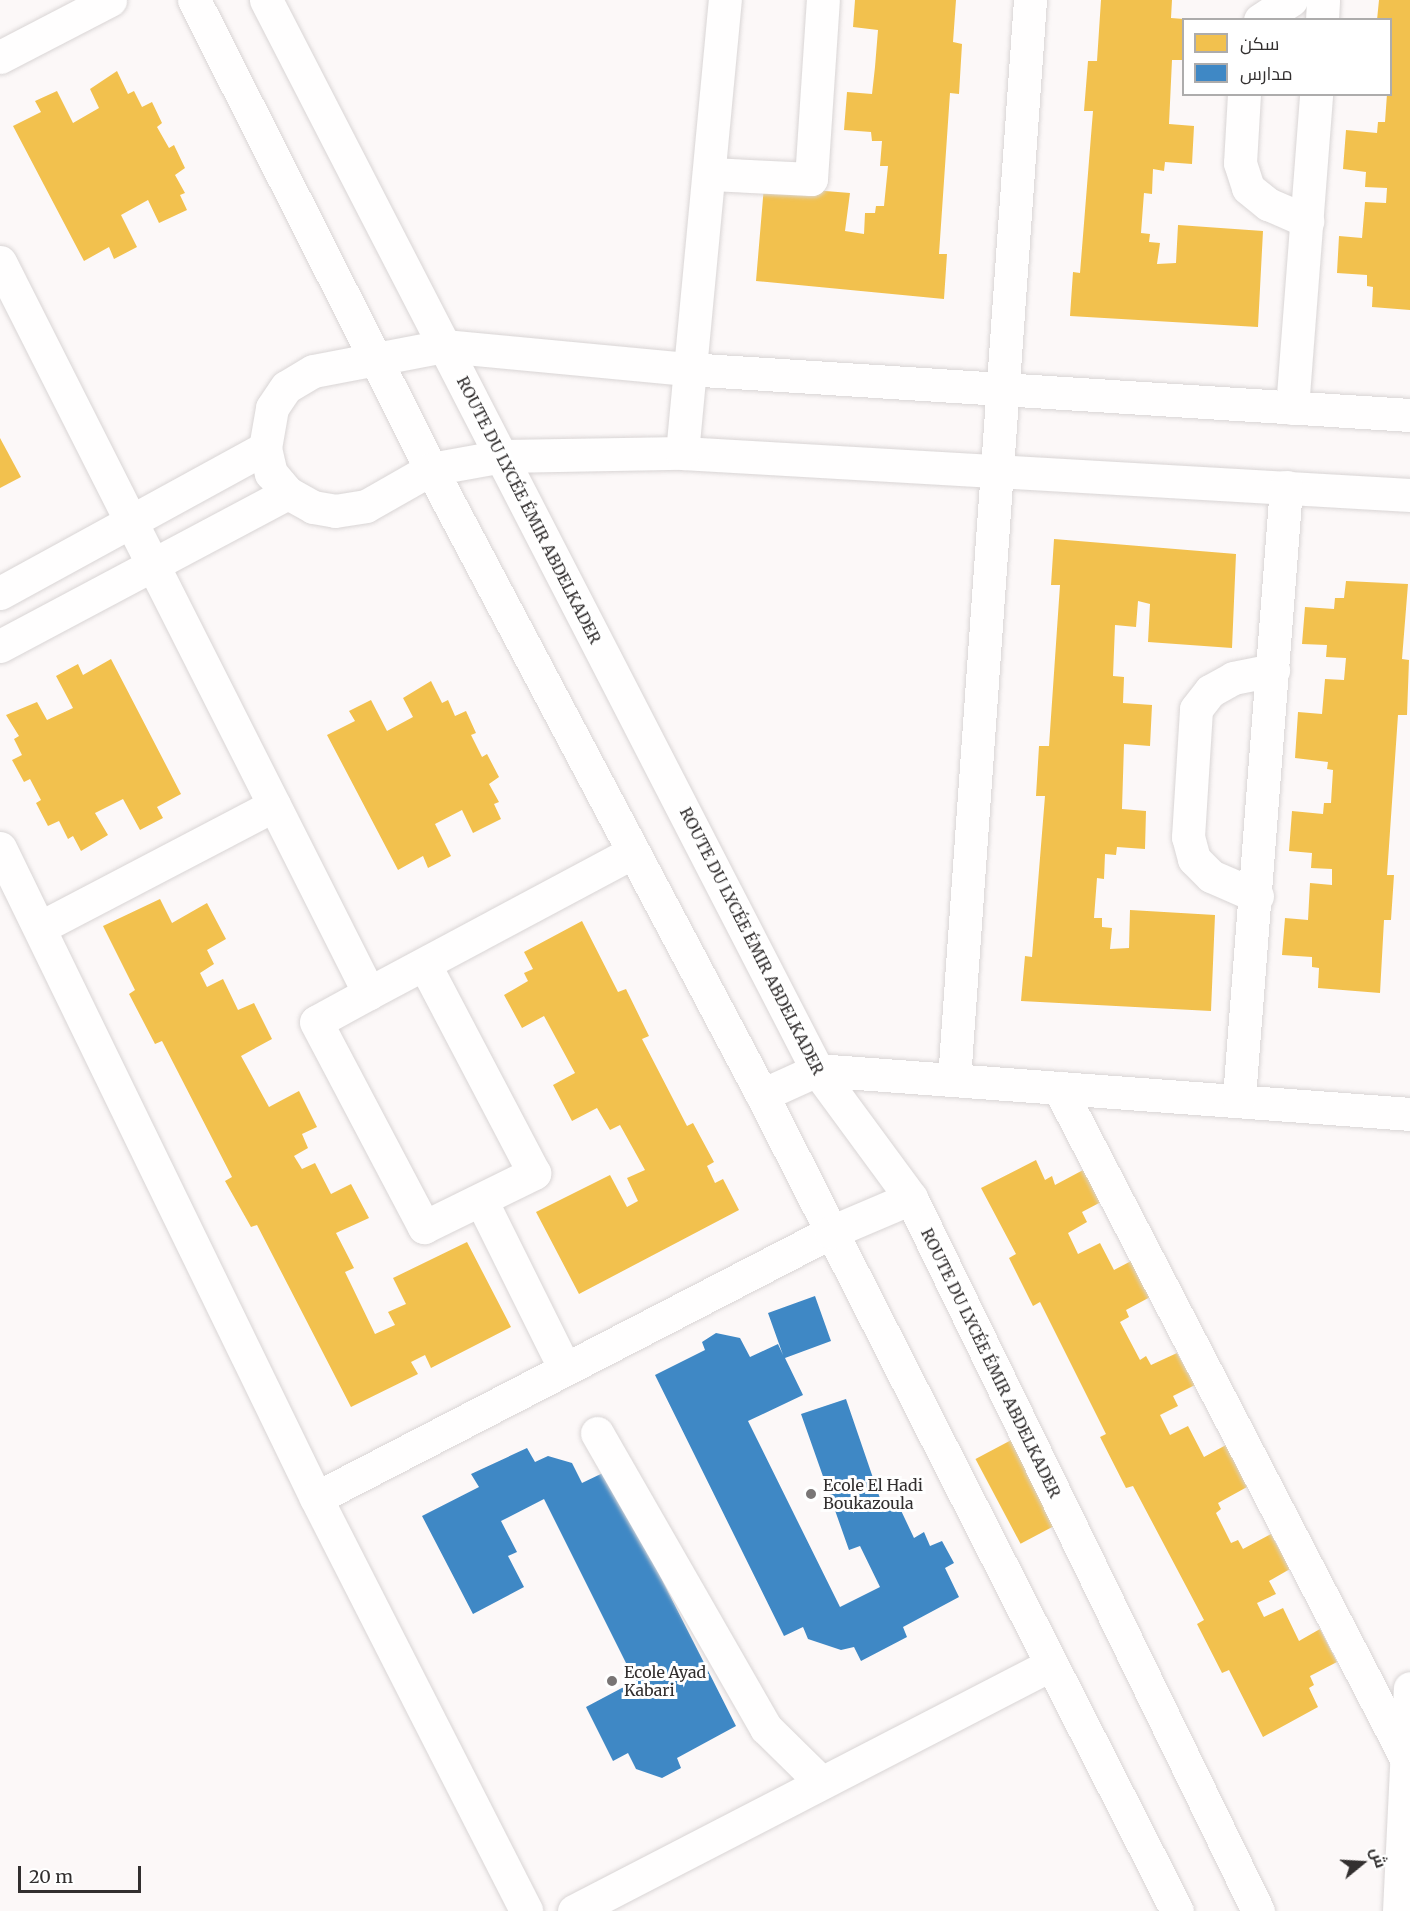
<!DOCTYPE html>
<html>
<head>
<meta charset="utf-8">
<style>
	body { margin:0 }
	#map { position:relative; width:1410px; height:1911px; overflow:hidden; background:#fcf8f8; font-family:Merriweather,Cairo,serif }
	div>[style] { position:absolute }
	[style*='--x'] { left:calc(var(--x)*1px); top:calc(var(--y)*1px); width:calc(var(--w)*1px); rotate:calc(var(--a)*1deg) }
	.homes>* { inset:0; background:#f2c14e; transform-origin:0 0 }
	.schools>* { inset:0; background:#3f88c5 }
	.roads { filter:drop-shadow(0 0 2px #d9d5d5) drop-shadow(0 0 2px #d9d5d5) }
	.minor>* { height:33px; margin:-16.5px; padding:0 16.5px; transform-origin:16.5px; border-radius:16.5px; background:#fffefe }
	.dots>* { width:16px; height:16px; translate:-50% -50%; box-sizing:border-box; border:3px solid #fff; border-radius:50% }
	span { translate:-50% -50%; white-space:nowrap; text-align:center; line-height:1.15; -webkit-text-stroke:6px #fff; paint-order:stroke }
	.street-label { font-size:16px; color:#322f2f }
	.poi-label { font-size:16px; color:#322f2f }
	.left { translate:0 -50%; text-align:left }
	.legend { position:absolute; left:1182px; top:18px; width:210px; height:78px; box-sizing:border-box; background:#fff; border:2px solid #adacac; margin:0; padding:8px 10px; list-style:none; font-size:18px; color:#322f2f }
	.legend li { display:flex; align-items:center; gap:12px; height:30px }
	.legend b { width:30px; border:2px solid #adacac }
	.north { position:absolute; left:1332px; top:1833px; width:60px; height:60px; -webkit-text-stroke:4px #fff; paint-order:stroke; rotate:72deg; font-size:16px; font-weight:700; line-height:24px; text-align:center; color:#322f2f }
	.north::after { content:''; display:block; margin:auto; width:21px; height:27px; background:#322f2f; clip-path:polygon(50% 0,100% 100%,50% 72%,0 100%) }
	.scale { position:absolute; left:18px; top:1866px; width:123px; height:27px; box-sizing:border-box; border:3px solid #322f2f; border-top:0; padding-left:8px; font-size:18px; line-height:21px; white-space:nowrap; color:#322f2f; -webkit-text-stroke:4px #fff; paint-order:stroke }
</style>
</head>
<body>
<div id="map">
	<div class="homes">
		<i style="clip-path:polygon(855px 0,956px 0,953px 42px,962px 44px,959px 94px,950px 93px,939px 254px,947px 254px,944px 299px,756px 281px,764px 186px,850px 193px,845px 231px,864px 234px,865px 213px,875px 213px,876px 206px,884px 206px,888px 166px,880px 166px,882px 141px,872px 141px,871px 132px,844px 130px,847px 92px,872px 94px,875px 67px,878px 30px,853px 27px)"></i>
		<i style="clip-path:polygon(1101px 0,1172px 0,1171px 18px,1184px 19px,1184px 60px,1172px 60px,1169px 124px,1194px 126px,1192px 164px,1165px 162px,1164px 171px,1153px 169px,1152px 194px,1144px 193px,1141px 233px,1150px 234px,1149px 242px,1160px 243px,1157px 264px,1176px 263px,1178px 225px,1263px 231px,1258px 327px,1070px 316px,1073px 272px,1080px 273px,1093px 111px,1084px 111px,1088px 61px,1097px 61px)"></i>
		<i style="clip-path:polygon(1379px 0,1410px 0,1410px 310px,1372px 307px,1373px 287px,1367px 286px,1367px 275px,1337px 273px,1339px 236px,1362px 238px,1365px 202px,1386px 203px,1387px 188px,1365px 187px,1366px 172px,1343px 169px,1346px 130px,1377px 133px,1378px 122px,1385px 122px,1387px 94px,1390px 94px,1390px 20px,1377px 20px)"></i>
		<i style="clip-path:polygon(117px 71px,128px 94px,134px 91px,142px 107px,152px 102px,162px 123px,157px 127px,169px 148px,174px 145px,185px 168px,175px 175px,185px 193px,180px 195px,187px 210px,159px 223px,148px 200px,121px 215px,137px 247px,114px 259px,109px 247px,84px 261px,13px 126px,41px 112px,35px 101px,57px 91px,73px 123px,99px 108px,90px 89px)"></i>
		<i style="clip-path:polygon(0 438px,21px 477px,0 488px)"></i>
		<i style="clip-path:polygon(1054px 539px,1236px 554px,1232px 648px,1148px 642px,1150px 604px,1138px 601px,1136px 627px,1115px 625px,1113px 676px,1124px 677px,1123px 703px,1152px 705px,1150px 746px,1124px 744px,1122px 809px,1146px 811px,1145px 849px,1117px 847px,1116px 855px,1105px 854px,1104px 879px,1097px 878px,1094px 918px,1102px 918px,1102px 927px,1112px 928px,1110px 949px,1129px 948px,1130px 910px,1215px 915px,1211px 1011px,1021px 1001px,1025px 956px,1032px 957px,1045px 796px,1036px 796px,1039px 746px,1049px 746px,1060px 585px,1051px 585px)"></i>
		<i style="clip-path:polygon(1346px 581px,1408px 584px,1402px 659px,1409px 660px,1407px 715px,1398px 715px,1387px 875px,1394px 875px,1391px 920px,1384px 920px,1380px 993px,1318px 988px,1319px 968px,1312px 967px,1312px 957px,1282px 955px,1285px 918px,1308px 920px,1310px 883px,1332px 885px,1332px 869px,1311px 868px,1312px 853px,1289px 851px,1292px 811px,1323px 814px,1324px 803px,1331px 803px,1333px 770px,1327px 769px,1328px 762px,1295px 758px,1298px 712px,1322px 714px,1325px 679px,1344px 680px,1346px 658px,1326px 657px,1327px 645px,1302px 644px,1305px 607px,1334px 609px,1335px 598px,1344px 598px)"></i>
		<i style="clip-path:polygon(111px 659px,181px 794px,157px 807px,163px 818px,140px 830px,123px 799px,95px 813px,108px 835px,81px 851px,73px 836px,68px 839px,59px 821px,48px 826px,36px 803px,41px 800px,30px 779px,24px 782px,12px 760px,22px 755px,14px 739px,19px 736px,6px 715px,37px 702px,47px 720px,73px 708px,56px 676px,78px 664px,83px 675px)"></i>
		<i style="clip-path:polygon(431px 681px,442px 703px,448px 700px,455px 716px,466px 711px,476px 733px,471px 735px,482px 757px,487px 754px,499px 777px,489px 784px,499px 802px,494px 804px,501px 819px,473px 833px,462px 810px,435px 824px,451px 856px,428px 868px,423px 856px,398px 870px,327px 735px,355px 721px,349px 711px,371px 700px,387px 731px,413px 717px,403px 698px)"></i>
		<i style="clip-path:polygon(160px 899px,172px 923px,207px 903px,226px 939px,207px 950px,214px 964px,200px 973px,207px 987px,223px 979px,238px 1010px,254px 1003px,272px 1039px,241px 1056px,269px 1107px,299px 1091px,317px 1127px,302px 1134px,308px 1148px,294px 1156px,302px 1169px,315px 1163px,331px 1194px,351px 1184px,369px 1218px,336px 1233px,354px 1268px,345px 1272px,375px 1334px,395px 1325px,388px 1312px,406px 1304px,393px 1278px,467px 1242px,511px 1327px,431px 1368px,425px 1355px,411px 1362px,418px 1374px,351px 1407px,257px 1225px,251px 1227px,225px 1181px,232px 1177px,162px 1041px,155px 1044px,129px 994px,135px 990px,103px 926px)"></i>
		<i style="clip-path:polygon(582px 921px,618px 992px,626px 989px,649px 1036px,642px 1039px,687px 1126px,693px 1123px,714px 1162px,707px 1166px,715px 1183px,723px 1179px,739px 1210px,579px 1294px,536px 1212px,610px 1175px,627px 1207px,638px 1201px,627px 1178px,645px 1170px,620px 1125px,610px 1130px,597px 1108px,572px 1121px,553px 1085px,575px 1073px,544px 1016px,522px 1028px,504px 995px,528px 981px,524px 973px,533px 969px,524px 952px)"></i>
		<i style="clip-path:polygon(1036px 1160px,1045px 1180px,1052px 1176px,1055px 1185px,1085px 1169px,1101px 1202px,1082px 1212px,1087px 1222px,1068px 1233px,1078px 1254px,1100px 1243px,1114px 1270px,1133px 1260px,1152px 1296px,1126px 1310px,1129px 1317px,1120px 1322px,1140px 1360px,1146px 1356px,1151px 1365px,1177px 1353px,1195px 1385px,1173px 1396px,1178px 1406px,1160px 1415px,1170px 1435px,1188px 1426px,1204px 1457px,1226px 1445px,1247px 1487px,1218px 1503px,1221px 1509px,1216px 1513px,1231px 1543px,1238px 1540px,1243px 1549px,1271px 1534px,1290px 1569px,1269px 1581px,1276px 1594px,1257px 1603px,1264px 1617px,1283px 1608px,1299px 1641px,1320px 1629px,1337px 1662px,1310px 1676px,1314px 1685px,1309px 1688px,1318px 1707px,1263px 1737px,1229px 1670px,1222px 1673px,1197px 1624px,1204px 1620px,1133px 1486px,1126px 1488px,1100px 1437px,1106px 1434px,1040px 1302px,1033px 1306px,1009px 1258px,1016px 1254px,981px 1188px)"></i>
		<i style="left:1017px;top:1437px;width:96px;height:47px;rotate:62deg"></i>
	</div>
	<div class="schools">
		<i style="clip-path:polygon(815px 1296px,831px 1341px,785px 1358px,803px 1395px,748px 1421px,840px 1607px,880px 1587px,860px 1546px,849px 1550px,801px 1414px,846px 1399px,884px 1510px,897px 1502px,914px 1538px,924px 1532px,930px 1546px,942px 1541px,954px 1563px,945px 1568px,959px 1597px,903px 1627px,907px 1637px,861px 1661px,854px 1647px,841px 1650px,808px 1639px,803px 1627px,784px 1636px,655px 1375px,705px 1350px,702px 1342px,716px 1333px,740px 1338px,750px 1357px,778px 1344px,783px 1355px,768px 1313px)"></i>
		<i style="clip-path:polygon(527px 1448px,535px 1462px,548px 1456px,572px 1463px,582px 1483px,607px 1471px,736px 1726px,677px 1758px,681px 1768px,662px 1778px,636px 1769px,628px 1753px,613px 1761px,586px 1707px,635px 1681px,544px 1499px,501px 1521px,517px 1552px,508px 1556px,524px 1587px,473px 1614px,422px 1516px,479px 1487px,471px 1474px)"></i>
	</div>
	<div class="roads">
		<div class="minor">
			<i style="--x:194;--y:0;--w:525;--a:63.19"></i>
			<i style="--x:431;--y:469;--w:708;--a:62.13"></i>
			<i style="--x:762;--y:1095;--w:915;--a:63.04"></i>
			<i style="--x:266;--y:0;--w:1204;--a:62.75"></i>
			<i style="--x:817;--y:1070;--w:159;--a:53.7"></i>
			<i style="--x:911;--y:1198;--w:793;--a:64.05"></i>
			<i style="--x:1260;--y:20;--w:37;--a:-33"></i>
			<i style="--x:1322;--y:20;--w:20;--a:-87"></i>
			<i style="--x:0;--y:57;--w:124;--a:-27.4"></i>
			<i style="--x:1244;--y:94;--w:69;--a:93.3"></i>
			<i style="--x:1240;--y:163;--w:26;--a:72"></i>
			<i style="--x:1248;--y:188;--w:26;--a:39"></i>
			<i style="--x:1268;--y:204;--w:43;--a:23.6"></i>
			<i style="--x:710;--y:174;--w:101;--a:2.8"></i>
			<i style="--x:811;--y:179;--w:179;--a:-86.2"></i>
			<i style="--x:0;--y:262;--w:819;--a:63.22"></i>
			<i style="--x:369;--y:993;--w:299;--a:-28.1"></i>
			<i style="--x:1292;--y:408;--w:315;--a:-85.6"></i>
			<i style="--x:1410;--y:415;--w:724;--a:-176.36"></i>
			<i style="--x:687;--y:369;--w:244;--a:-174.6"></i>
			<i style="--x:444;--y:346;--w:133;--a:169.2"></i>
			<i style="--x:313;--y:371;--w:31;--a:149"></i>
			<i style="--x:286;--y:387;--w:25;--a:124"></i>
			<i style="--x:272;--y:408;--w:41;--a:99.9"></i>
			<i style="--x:265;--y:448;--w:26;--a:77"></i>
			<i style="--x:271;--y:473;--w:26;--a:50"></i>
			<i style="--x:288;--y:493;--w:29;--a:29"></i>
			<i style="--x:313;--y:507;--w:22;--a:10"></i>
			<i style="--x:335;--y:511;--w:31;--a:-9"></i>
			<i style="--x:366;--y:506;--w:75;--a:-29.6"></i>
			<i style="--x:431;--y:469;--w:73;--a:-10.2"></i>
			<i style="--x:503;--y:456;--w:179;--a:-1"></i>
			<i style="--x:682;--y:453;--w:729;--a:3.3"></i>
			<i style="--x:682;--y:453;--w:455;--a:-84.6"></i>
			<i style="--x:0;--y:593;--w:302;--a:-28.7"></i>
			<i style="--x:0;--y:646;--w:326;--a:-28"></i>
			<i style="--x:0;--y:848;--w:723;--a:64.07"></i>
			<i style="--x:316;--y:1498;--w:463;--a:63"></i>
			<i style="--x:1257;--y:896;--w:50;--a:-156.5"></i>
			<i style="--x:1211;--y:876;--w:24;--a:-135"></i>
			<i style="--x:1194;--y:859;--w:23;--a:-105"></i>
			<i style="--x:1188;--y:837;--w:128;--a:-86.4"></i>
			<i style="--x:1196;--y:709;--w:23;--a:-52"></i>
			<i style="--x:1210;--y:691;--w:26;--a:-29"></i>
			<i style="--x:1233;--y:678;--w:41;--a:-11.3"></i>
			<i style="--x:41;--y:927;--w:263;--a:-27.6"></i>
			<i style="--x:369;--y:993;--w:60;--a:151.3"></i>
			<i style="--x:316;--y:1022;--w:232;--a:62.2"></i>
			<i style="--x:424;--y:1227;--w:123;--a:-26.1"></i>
			<i style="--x:534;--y:1173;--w:235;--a:-117.7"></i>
			<i style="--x:954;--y:1079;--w:1082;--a:-85.97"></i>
			<i style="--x:1059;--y:1088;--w:750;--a:62.62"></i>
			<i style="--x:762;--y:1095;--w:60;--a:-24.4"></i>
			<i style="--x:817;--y:1070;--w:595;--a:4.24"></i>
			<i style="--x:1239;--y:1098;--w:613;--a:-85.6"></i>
			<i style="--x:481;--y:1200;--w:186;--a:63.6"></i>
			<i style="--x:597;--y:1433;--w:340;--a:60.2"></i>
			<i style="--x:766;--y:1728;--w:78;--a:44.5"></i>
			<i style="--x:316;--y:1498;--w:580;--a:-27.32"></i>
			<i style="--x:831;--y:1232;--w:87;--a:-23"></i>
			<i style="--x:574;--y:1911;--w:536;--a:-27.33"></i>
			<i style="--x:1399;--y:1911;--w:223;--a:-87.2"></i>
		</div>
	</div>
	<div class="dots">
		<i style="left:811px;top:1494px;background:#797575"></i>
		<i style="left:612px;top:1681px;background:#797575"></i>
	</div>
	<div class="street-label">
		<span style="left:529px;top:510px;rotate:63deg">ROUTE DU LYCÉE ÉMIR ABDELKADER</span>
		<span style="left:752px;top:941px;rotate:63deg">ROUTE DU LYCÉE ÉMIR ABDELKADER</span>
		<span style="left:991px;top:1363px;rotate:64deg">ROUTE DU LYCÉE ÉMIR ABDELKADER</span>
	</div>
	<div class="poi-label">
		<span class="left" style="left:823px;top:1494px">Ecole El Hadi<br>Boukazoula</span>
		<span class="left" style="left:624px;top:1681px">Ecole Ayad<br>Kabari</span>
	</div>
	<ul class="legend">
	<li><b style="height:16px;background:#f2c14e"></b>سكن</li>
	<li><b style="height:16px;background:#3f88c5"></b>مدارس</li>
	</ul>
	<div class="north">ش</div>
	<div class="scale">20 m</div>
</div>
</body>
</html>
